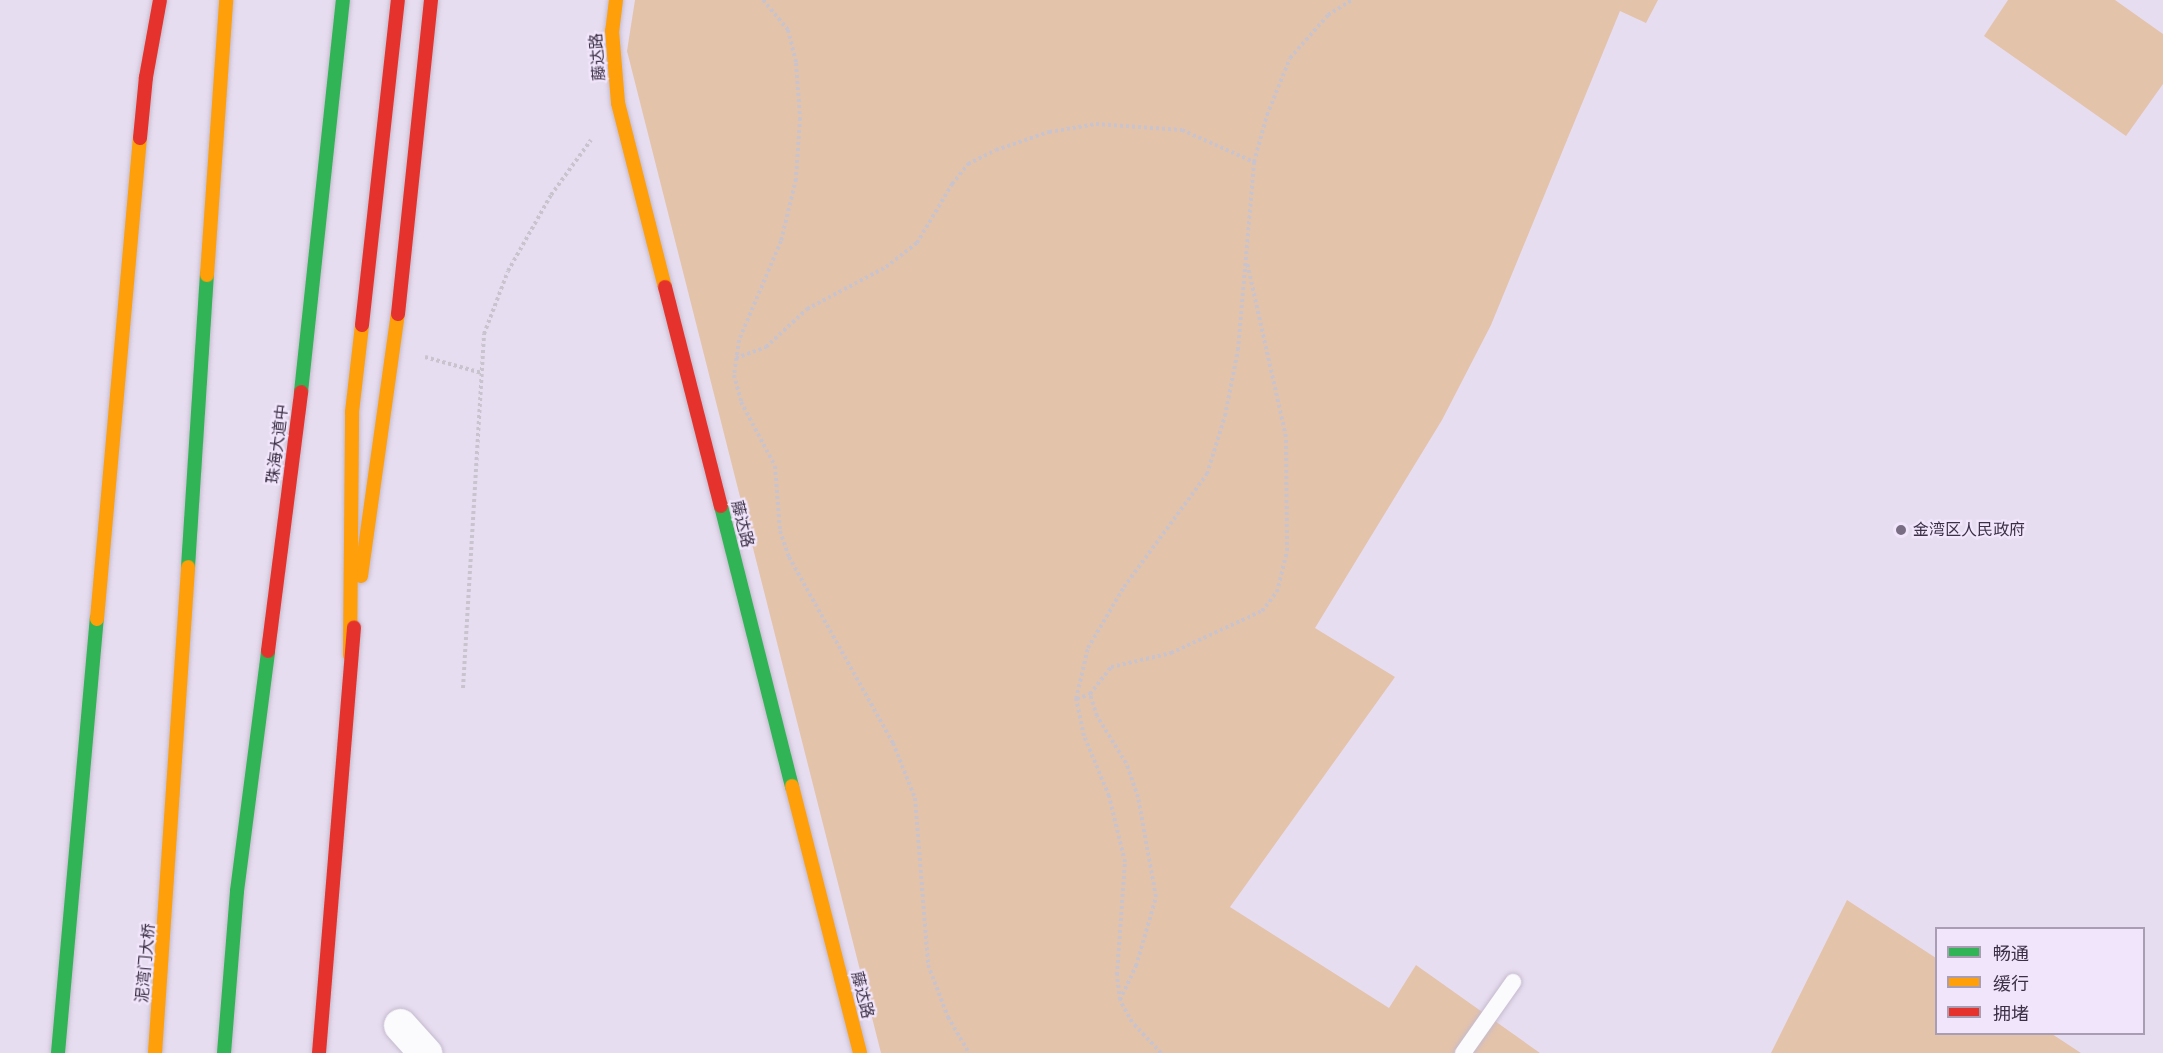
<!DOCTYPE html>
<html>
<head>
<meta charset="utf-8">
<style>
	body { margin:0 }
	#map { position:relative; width:2163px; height:1053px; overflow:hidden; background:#e7ddf0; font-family:Cabin,"Noto Sans SC",sans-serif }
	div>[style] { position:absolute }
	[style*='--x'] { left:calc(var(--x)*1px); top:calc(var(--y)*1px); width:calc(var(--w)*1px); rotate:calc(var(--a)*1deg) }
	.green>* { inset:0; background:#e4c3ab }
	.path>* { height:4px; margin-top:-2px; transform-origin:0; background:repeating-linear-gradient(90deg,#c8c3cd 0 3px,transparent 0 6px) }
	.roads { filter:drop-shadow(0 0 2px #c4bacd) drop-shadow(0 0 2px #c4bacd) }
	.lane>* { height:16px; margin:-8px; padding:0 8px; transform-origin:8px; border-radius:8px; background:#fbfafd }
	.street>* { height:33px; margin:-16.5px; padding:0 16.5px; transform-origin:16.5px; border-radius:16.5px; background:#fbfafd }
	.fast>* { height:14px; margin:-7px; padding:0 7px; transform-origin:7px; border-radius:7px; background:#30b455 }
	.slow>* { height:14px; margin:-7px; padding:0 7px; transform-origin:7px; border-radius:7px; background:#ff9f0a }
	.jam>* { height:14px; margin:-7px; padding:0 7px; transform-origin:7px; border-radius:7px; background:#e5322d }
	.dots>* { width:16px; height:16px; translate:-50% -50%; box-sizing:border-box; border:3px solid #f1e5fc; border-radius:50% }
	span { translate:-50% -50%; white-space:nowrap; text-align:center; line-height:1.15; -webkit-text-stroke:4.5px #f1e5fc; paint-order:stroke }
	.street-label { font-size:16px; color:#3c3047 }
	.poi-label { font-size:16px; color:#3c3047 }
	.left { translate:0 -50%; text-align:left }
	.legend { position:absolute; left:1935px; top:927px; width:210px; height:108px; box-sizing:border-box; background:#f1e5fc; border:2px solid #a99db4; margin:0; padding:8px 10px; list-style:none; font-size:18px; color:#3c3047 }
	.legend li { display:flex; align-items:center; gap:12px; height:30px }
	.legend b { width:30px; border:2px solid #a99db4 }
</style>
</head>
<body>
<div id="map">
	<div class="green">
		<i style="clip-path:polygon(635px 0,1658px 0,1646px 23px,1620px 11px,1491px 325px,1442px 420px,1315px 628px,1395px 677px,1230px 907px,1389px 1008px,1416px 965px,1540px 1053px,881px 1053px,627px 51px)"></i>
		<i style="clip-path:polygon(2008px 0,2115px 0,2163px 34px,2163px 84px,2126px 136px,1984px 36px)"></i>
		<i style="clip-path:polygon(1847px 900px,1936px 958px,1936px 1034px,2052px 1034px,2081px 1053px,1771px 1053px)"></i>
	</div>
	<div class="path">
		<i style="--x:763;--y:0;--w:39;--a:50"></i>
		<i style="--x:788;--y:30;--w:34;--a:76"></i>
		<i style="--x:796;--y:63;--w:55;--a:85.8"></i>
		<i style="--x:800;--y:118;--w:61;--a:93.8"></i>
		<i style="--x:796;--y:179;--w:64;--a:103.6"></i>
		<i style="--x:781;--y:241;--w:108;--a:113"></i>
		<i style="--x:739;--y:340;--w:35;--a:98"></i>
		<i style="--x:734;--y:375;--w:28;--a:75"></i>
		<i style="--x:741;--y:402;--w:72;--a:62"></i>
		<i style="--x:775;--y:466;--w:65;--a:85.6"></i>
		<i style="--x:780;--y:531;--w:28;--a:71"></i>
		<i style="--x:789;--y:557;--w:213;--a:60.8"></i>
		<i style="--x:893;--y:743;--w:59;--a:68.2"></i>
		<i style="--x:915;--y:798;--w:168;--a:85.5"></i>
		<i style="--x:928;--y:965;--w:56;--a:69"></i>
		<i style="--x:948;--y:1017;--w:42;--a:59.7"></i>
		<i style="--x:425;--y:357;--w:59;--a:15.7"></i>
		<i style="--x:736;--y:358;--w:32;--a:-20"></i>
		<i style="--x:766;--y:347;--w:56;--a:-42.8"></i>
		<i style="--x:807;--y:309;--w:89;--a:-28"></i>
		<i style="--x:886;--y:267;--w:39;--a:-38"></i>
		<i style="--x:917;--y:243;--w:69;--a:-59.3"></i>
		<i style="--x:952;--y:184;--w:26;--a:-51"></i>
		<i style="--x:968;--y:164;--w:31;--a:-27"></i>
		<i style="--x:996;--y:150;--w:56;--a:-18.8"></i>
		<i style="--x:1049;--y:132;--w:48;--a:-9.7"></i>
		<i style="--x:1096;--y:124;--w:86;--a:4"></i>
		<i style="--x:1182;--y:130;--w:79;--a:24"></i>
		<i style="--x:463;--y:688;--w:355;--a:-86.6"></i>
		<i style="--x:484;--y:334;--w:67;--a:-69.1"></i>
		<i style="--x:508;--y:271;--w:87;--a:-60.5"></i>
		<i style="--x:551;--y:195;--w:68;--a:-54"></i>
		<i style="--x:1077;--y:699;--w:14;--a:-21"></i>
		<i style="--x:1120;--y:1000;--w:38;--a:-65"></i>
		<i style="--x:1136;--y:966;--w:72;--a:-73.8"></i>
		<i style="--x:1156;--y:897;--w:102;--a:-100.2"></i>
		<i style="--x:1138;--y:797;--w:36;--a:-109"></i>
		<i style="--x:1126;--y:763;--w:55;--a:-121.7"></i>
		<i style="--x:1097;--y:716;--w:23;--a:-108"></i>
		<i style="--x:1090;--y:694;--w:34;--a:-52"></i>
		<i style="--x:1111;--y:667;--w:62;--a:-13.1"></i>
		<i style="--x:1171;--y:653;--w:100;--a:-24.8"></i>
		<i style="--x:1262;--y:611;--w:24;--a:-52"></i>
		<i style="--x:1277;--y:592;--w:42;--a:-76.3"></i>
		<i style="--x:1287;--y:551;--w:114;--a:-90.5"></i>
		<i style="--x:1286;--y:437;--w:178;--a:-102.6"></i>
		<i style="--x:1161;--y:1053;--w:42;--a:-133.1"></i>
		<i style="--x:1132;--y:1022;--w:25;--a:-119"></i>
		<i style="--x:1120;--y:1000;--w:25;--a:-97"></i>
		<i style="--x:1117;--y:975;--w:113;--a:-86"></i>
		<i style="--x:1125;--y:862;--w:68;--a:-103.6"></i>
		<i style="--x:1109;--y:796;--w:65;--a:-112.6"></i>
		<i style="--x:1084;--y:736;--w:38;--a:-102"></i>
		<i style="--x:1076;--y:699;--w:52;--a:-76.8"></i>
		<i style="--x:1088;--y:648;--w:71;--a:-59.5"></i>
		<i style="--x:1124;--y:587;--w:140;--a:-53.7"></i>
		<i style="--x:1207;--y:474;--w:61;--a:-72.8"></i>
		<i style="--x:1225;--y:416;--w:67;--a:-78.9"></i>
		<i style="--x:1238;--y:350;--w:189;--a:-85.1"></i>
		<i style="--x:1254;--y:162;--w:49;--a:-74.5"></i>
		<i style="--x:1267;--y:115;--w:61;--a:-68"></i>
		<i style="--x:1290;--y:58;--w:57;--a:-48.5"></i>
		<i style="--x:1328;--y:15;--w:28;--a:-32"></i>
	</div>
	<div class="roads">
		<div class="lane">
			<i style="--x:1463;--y:1053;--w:87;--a:-54.8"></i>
		</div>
		<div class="street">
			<i style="--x:400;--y:1025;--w:38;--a:48"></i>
		</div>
		<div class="fast">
			<i style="--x:301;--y:392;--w:394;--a:-83.9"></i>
			<i style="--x:721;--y:506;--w:289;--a:75.8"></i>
			<i style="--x:188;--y:567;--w:293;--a:-86.3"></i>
			<i style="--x:58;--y:1053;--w:436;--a:-84.9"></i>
			<i style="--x:224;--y:1053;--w:163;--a:-85.4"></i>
			<i style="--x:237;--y:891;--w:242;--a:-82.6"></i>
		</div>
		<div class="slow">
			<i style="--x:616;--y:0;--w:31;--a:97"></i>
			<i style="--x:612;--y:31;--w:72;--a:85.2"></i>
			<i style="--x:618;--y:103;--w:190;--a:75.7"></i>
			<i style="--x:207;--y:275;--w:276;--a:-86"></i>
			<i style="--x:361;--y:576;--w:265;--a:-82"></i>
			<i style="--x:97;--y:619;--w:483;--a:-84.9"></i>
			<i style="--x:350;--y:655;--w:243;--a:-89.5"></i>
			<i style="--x:352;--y:412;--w:88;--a:-83.4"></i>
			<i style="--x:792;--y:786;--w:276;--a:75.7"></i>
			<i style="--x:155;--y:1053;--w:487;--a:-86.1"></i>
		</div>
		<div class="jam">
			<i style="--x:140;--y:138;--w:61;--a:-84.4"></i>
			<i style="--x:146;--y:77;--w:78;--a:-79.7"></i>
			<i style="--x:665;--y:287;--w:226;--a:75.7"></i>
			<i style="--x:398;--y:314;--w:316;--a:-84"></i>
			<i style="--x:362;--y:325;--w:327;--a:-83.7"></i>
			<i style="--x:268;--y:651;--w:261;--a:-82.7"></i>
			<i style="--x:319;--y:1053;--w:427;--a:-85.3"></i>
		</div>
	</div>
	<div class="dots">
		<i style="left:1901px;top:530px;background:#786d82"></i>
	</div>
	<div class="street-label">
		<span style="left:598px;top:57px;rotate:-94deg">藤达路</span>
		<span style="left:278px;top:444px;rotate:-83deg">珠海大道中</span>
		<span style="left:742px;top:524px;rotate:76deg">藤达路</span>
		<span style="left:146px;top:963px;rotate:-85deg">泥湾门大桥</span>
		<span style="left:862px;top:995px;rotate:76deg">藤达路</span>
	</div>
	<div class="poi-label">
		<span class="left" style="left:1913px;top:530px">金湾区人民政府</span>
	</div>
	<ul class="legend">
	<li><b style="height:8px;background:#30b455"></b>畅通</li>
	<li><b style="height:8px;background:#ff9f0a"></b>缓行</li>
	<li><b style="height:8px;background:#e5322d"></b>拥堵</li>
	</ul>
</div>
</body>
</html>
